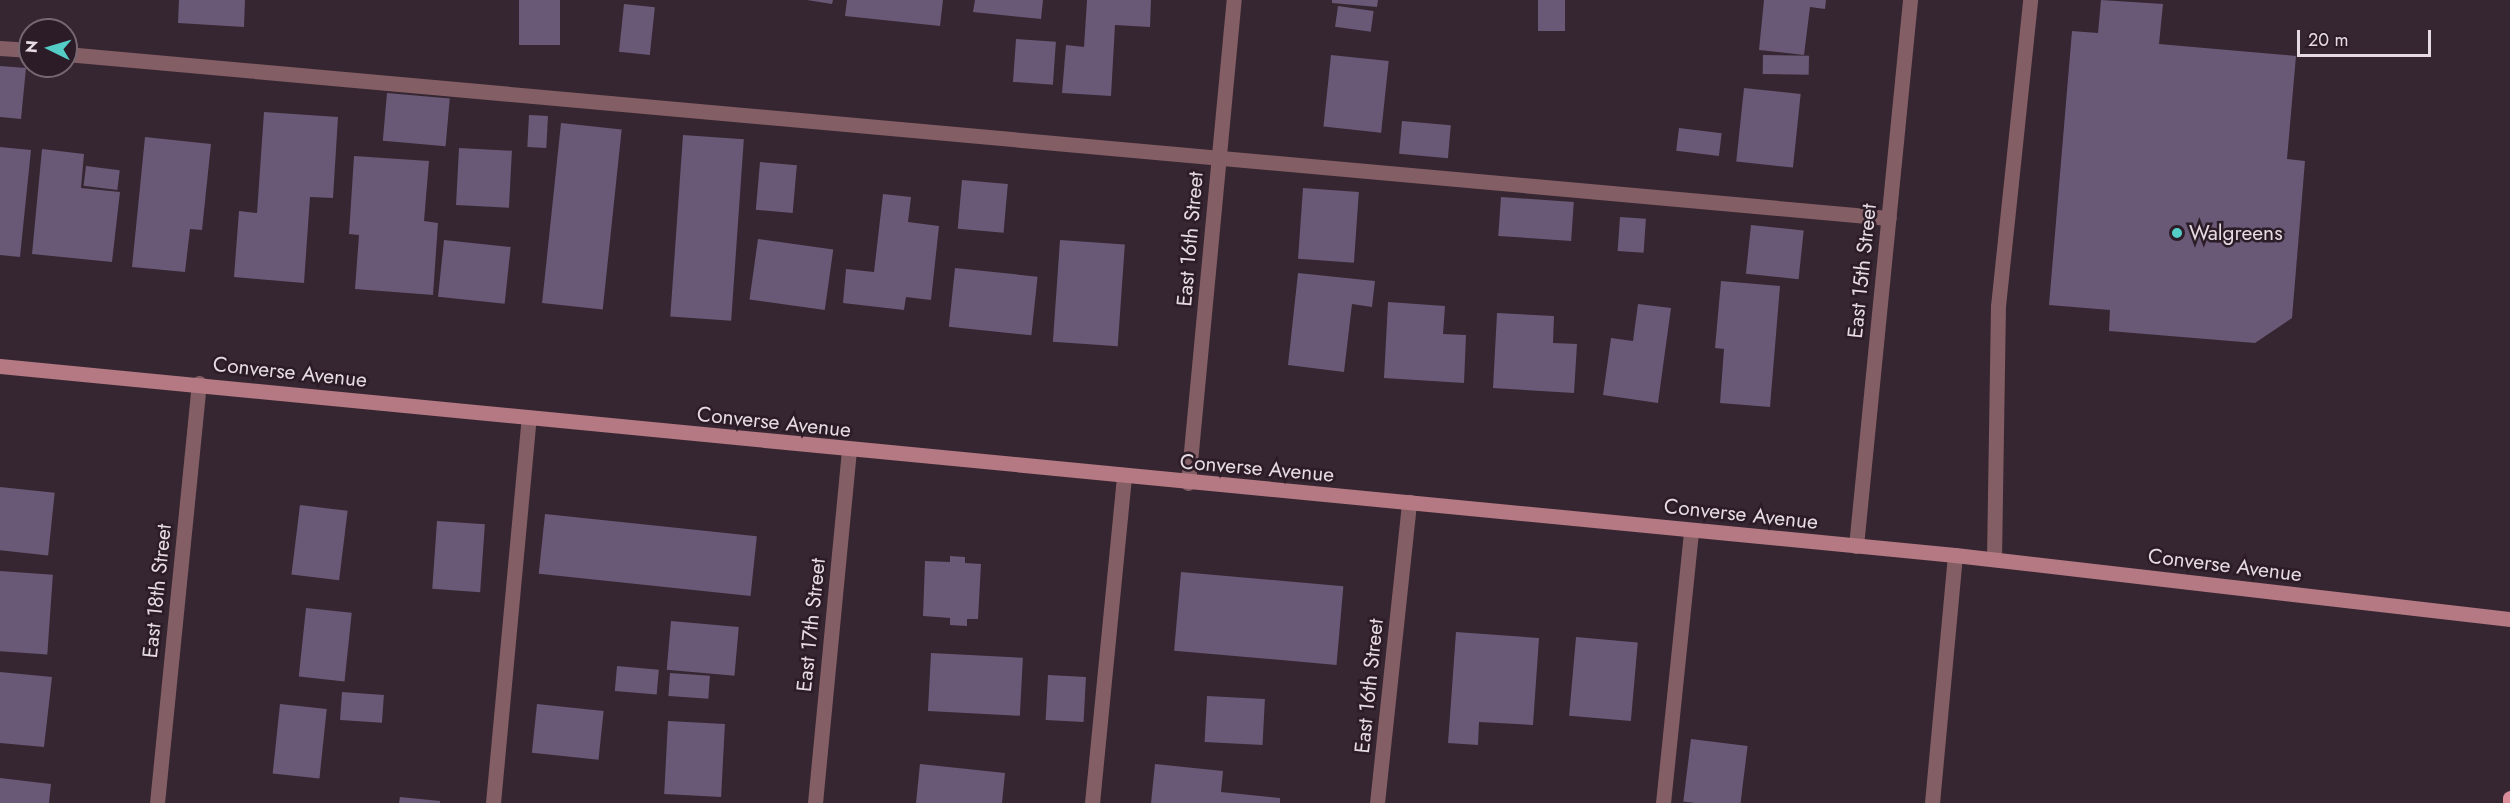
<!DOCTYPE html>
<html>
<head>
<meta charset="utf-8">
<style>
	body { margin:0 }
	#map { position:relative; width:2510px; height:803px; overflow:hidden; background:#362631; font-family:Jost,sans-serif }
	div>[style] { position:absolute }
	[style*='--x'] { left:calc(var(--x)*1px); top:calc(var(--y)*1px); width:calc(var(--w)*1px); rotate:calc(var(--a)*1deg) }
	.building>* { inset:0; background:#695876; transform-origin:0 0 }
	.service>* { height:15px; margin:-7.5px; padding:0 7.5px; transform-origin:7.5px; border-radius:7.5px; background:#835e64 }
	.minor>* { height:15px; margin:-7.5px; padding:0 7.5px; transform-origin:7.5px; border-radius:7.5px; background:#835e64 }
	.secondary>* { height:15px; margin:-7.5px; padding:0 7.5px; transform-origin:7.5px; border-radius:7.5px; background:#b47983 }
	.primary>* { height:15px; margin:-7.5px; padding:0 7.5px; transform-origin:7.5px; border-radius:7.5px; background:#da8e9b }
	.dots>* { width:16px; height:16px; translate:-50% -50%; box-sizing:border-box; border:3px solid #2c1c27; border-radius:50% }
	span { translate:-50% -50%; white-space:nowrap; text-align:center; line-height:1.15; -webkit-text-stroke:5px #2c1c27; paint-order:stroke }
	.poi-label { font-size:21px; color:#e6dbe2 }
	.left { translate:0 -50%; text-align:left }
	.street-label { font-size:21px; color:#e6dbe2 }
	.north { position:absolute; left:18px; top:18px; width:60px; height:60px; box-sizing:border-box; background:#2c1c27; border:2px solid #766872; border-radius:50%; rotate:275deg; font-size:16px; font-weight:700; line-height:24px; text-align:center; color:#e6dbe2 }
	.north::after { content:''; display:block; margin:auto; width:21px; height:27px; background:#54cdc7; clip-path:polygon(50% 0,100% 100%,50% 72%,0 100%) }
	.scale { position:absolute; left:2297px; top:30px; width:134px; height:27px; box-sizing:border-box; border:3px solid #e6dbe2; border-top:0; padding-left:8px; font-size:18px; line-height:21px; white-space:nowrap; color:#e6dbe2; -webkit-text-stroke:4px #2c1c27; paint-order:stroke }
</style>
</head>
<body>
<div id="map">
	<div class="building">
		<i style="clip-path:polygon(179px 0,245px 0,244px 27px,178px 23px)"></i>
		<i style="left:519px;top:0;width:41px;height:45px"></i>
		<i style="clip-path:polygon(807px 0,833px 0,832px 4px)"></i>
		<i style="clip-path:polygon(847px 0,943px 0,940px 26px,845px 16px)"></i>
		<i style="clip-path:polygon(975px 0,1043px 0,1041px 19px,973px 12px)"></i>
		<i style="clip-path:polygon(1087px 0,1151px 0,1150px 27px,1115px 25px,1111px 96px,1062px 93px,1066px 45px,1084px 47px)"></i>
		<i style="clip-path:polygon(1332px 0,1378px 0,1377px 7px,1332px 3px)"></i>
		<i style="left:1538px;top:0;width:27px;height:31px"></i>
		<i style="clip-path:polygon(1764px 0,1826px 0,1825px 9px,1810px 7px,1804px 55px,1759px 50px)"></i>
		<i style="clip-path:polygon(2101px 0,2163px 4px,2159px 44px,2296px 56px,2287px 159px,2305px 161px,2292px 318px,2255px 343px,2109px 331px,2110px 310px,2049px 305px,2072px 31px,2098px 33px)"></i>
		<i style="left:624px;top:4px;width:31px;height:48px;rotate:6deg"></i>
		<i style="left:1338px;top:6px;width:36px;height:21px;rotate:8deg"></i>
		<i style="left:1016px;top:39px;width:40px;height:43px;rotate:4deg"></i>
		<i style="left:1331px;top:55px;width:58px;height:72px;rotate:6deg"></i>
		<i style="left:1763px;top:55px;width:46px;height:19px;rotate:1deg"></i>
		<i style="clip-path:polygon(0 66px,26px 68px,21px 119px,0 117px)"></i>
		<i style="left:1744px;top:88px;width:57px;height:74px;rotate:6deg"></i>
		<i style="left:387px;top:93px;width:63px;height:48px;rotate:5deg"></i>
		<i style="clip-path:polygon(264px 112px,338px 117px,333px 198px,310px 197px,304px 283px,234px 277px,239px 211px,257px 213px)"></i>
		<i style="left:529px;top:115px;width:19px;height:32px;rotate:3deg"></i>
		<i style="left:1402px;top:121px;width:49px;height:33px;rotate:5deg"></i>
		<i style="left:561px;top:123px;width:61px;height:181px;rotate:6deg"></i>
		<i style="left:1679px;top:128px;width:43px;height:23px;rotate:7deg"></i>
		<i style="left:683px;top:135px;width:61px;height:182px;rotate:4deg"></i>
		<i style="clip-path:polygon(145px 137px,211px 144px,202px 230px,190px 229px,185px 272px,132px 267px)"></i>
		<i style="clip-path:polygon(0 147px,31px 150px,20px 257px,0 255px)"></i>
		<i style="left:459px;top:148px;width:53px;height:57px;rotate:3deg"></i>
		<i style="clip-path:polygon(42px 149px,84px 154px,81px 188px,120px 192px,112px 262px,32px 254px)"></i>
		<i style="clip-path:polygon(354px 156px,429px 161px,424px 221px,438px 223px,433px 295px,355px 289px,359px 235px,349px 234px)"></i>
		<i style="left:760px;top:162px;width:37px;height:48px;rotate:5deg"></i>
		<i style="left:86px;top:166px;width:34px;height:20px;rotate:7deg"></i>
		<i style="left:962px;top:180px;width:46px;height:49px;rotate:5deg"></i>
		<i style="left:1303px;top:188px;width:56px;height:71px;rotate:4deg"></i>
		<i style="clip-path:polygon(883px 194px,911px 197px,908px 222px,939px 226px,931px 300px,906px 297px,904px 310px,843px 303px,846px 269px,874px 272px)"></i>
		<i style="left:1501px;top:197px;width:73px;height:39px;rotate:4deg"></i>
		<i style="left:1620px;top:217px;width:26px;height:34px;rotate:4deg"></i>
		<i style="left:1751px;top:225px;width:53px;height:49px;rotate:6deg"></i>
		<i style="left:758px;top:239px;width:76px;height:61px;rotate:8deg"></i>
		<i style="left:444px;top:240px;width:67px;height:57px;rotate:6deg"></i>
		<i style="left:1060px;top:240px;width:65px;height:102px;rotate:4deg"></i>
		<i style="left:955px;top:268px;width:83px;height:59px;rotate:6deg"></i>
		<i style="clip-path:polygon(1298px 273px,1375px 281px,1372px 307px,1352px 304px,1344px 372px,1288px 365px)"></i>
		<i style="clip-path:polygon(1721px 281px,1780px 286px,1770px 407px,1720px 403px,1724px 349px,1715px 348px)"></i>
		<i style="clip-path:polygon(1388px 302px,1445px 306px,1443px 334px,1466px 335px,1464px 383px,1384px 378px)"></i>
		<i style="clip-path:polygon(1638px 304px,1671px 308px,1658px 403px,1603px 395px,1611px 338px,1633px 341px)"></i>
		<i style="clip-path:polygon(1497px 313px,1554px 316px,1553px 343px,1577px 344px,1574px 393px,1493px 388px)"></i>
		<i style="left:0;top:487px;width:55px;height:63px;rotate:6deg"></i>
		<i style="left:300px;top:505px;width:48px;height:70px;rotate:7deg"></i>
		<i style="left:545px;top:514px;width:213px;height:60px;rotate:6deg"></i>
		<i style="left:437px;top:521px;width:48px;height:68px;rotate:4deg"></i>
		<i style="clip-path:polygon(950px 556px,965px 557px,965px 563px,981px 564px,978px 619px,967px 619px,967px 626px,950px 625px,950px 618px,923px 616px,925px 561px,950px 562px)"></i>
		<i style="left:0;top:571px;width:53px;height:80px;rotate:4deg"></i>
		<i style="left:1181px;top:572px;width:163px;height:79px;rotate:5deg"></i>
		<i style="left:306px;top:608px;width:46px;height:69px;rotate:6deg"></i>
		<i style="left:671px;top:621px;width:68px;height:49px;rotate:5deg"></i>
		<i style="clip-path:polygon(1456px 632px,1539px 638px,1533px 725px,1479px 722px,1478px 745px,1448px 743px)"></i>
		<i style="left:1576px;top:637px;width:62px;height:79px;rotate:5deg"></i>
		<i style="left:931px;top:653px;width:92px;height:58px;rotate:3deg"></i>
		<i style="left:617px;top:666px;width:42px;height:25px;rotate:5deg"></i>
		<i style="clip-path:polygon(0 672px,52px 677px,44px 747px,0 743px)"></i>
		<i style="left:670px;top:673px;width:40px;height:23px;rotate:4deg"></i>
		<i style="left:1048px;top:675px;width:38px;height:45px;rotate:3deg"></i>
		<i style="left:342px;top:692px;width:42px;height:28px;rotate:4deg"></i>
		<i style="left:1207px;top:696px;width:58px;height:46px;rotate:3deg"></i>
		<i style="left:280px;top:704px;width:47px;height:70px;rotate:6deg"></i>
		<i style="left:537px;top:704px;width:67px;height:49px;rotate:6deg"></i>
		<i style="left:668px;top:721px;width:57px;height:73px;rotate:3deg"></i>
		<i style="left:1691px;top:739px;width:57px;height:63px;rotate:7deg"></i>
		<i style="clip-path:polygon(920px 764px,1005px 773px,1002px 803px,916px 803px)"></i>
		<i style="clip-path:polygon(1155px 764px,1223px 771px,1221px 792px,1280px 798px,1280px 803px,1151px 803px)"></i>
		<i style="clip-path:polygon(0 778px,51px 784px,49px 803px,0 803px)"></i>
		<i style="clip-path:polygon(400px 797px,440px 801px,440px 803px,399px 803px)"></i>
	</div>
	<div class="service">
		<i style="--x:0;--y:48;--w:30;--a:4"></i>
		<i style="--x:66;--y:54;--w:1830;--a:5.14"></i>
		<i style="--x:1994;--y:559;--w:253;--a:-89.1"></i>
		<i style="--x:1998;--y:306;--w:308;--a:-84"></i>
		<i style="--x:493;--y:803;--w:387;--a:-84.7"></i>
		<i style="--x:1092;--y:803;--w:328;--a:-84.4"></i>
		<i style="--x:1663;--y:803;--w:274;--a:-84.1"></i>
	</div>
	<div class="minor">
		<i style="--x:1188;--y:483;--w:485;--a:-84.6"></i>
		<i style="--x:1856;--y:546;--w:549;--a:-84.35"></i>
		<i style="--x:157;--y:803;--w:422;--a:-84.3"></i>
		<i style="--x:815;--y:803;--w:354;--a:-84.5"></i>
		<i style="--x:1377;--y:803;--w:303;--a:-83.9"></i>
		<i style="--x:1932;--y:803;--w:249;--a:-84.7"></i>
	</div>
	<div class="secondary">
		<i style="--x:0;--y:366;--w:1964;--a:5.52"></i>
		<i style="--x:1955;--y:555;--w:559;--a:6.58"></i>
	</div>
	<div class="primary">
		<i style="--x:2510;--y:803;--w:5;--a:-90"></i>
	</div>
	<div class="dots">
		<i style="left:2177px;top:233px;background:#54cdc7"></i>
	</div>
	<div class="poi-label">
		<span class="left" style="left:2189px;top:233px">Walgreens</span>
	</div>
	<div class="street-label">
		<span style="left:1190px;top:239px;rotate:-85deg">East 16th Street</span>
		<span style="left:1862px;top:271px;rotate:-84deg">East 15th Street</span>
		<span style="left:290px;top:372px;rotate:6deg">Converse Avenue</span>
		<span style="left:774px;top:422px;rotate:6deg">Converse Avenue</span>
		<span style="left:1257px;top:468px;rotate:5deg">Converse Avenue</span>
		<span style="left:1741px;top:514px;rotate:6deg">Converse Avenue</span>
		<span style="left:2225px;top:565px;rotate:7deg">Converse Avenue</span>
		<span style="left:157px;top:591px;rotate:-84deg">East 18th Street</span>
		<span style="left:811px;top:625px;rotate:-84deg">East 17th Street</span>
		<span style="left:1369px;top:686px;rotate:-84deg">East 16th Street</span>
	</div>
	<div class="north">N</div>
	<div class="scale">20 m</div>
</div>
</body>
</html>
